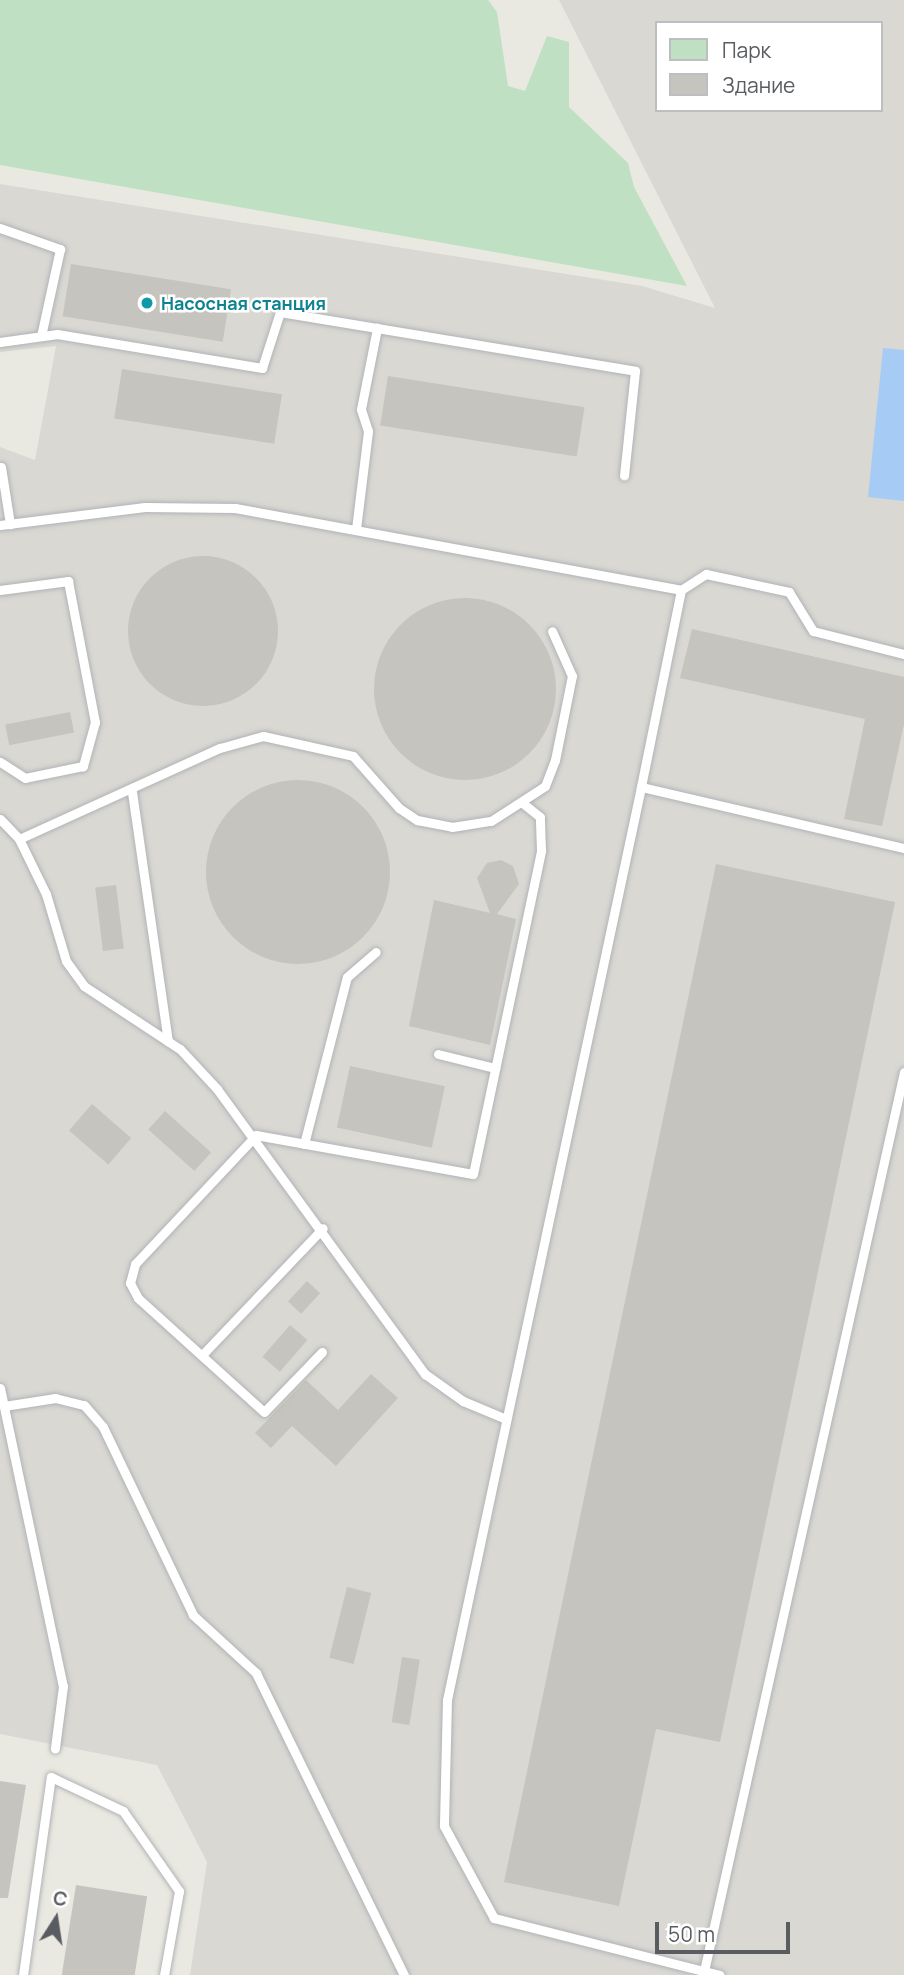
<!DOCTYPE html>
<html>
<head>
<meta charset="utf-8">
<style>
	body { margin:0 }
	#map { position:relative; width:904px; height:1975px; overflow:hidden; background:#eae9e1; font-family:Manrope,sans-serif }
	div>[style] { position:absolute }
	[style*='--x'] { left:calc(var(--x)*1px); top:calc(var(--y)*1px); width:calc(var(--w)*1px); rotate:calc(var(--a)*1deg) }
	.industrial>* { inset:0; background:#d9d8d3 }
	.green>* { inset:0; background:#bfe0c2 }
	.water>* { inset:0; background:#a6ccf5 }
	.building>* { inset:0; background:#c6c4be; transform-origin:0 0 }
	.round { border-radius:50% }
	.roads { filter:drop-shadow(0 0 2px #b1b3b7) drop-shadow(0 0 2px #b1b3b7) }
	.service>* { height:9px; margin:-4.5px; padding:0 4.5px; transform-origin:4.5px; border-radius:4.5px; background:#fff }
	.dots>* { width:19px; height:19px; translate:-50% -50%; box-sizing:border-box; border:4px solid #fff; border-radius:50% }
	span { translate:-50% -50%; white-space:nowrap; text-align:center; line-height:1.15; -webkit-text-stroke:5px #fff; paint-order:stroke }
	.culture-label { font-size:18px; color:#0d838f; font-weight:700 }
	.left { translate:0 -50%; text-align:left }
	.legend { position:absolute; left:655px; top:21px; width:228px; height:91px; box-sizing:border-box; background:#fff; border:2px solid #bdbebf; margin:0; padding:9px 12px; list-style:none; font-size:21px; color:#595c60 }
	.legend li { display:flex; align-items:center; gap:14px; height:35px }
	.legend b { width:35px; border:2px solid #bdbebf }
	.north { position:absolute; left:21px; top:1884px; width:70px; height:70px; -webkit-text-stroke:5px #fff; paint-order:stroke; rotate:12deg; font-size:19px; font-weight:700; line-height:28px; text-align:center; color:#595c60 }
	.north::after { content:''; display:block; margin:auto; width:24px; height:32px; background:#595c60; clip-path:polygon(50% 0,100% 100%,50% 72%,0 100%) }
	.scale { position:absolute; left:655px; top:1922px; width:135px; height:32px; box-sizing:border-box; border:4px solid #595c60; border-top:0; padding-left:9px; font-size:21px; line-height:24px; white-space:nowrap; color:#595c60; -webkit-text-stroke:5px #fff; paint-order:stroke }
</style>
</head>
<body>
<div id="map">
	<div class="industrial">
		<i style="clip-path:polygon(evenodd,559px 0,904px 0,904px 1975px,190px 1975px,207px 1862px,157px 1765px,0 1734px,0 447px,35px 460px,56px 346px,0 352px,0 184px,642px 286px,715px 308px,559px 0,657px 23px,881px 23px,881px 110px,657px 110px,657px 23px)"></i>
	</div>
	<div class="green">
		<i style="clip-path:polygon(0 0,488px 0,497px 12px,508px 86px,525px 91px,547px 36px,569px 42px,569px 107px,628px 163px,634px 187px,687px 286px,0 165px)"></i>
	</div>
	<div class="water">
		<i style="clip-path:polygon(883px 348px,904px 350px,904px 501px,868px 497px)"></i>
	</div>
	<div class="building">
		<i style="left:71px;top:264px;width:162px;height:53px;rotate:9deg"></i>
		<i style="left:122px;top:369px;width:162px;height:50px;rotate:9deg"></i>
		<i style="left:388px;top:376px;width:199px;height:50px;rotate:9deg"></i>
		<i class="round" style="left:128px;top:556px;width:150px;height:150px"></i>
		<i class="round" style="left:374px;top:598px;width:182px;height:182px"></i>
		<i style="clip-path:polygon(692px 629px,904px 677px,904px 724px,882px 826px,844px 819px,865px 719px,680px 678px)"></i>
		<i style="left:70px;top:712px;width:21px;height:66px;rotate:79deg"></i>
		<i class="round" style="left:206px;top:780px;width:184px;height:184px"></i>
		<i style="clip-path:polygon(501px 860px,513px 866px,519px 884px,497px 914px,516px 919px,490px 1045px,409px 1026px,434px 900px,490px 913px,477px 878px,487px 863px)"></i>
		<i style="clip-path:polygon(716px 864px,895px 902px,720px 1742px,656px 1729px,619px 1906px,504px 1882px)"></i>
		<i style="left:116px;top:885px;width:64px;height:21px;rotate:83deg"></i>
		<i style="left:350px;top:1066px;width:97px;height:63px;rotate:12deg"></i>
		<i style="left:92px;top:1104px;width:52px;height:35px;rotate:41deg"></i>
		<i style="left:165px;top:1111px;width:62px;height:25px;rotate:42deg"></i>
		<i style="left:307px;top:1281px;width:18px;height:28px;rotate:43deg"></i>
		<i style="left:290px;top:1325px;width:23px;height:42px;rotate:41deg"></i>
		<i style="clip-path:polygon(371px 1374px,398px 1398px,336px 1466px,292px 1426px,271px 1448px,255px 1433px,306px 1380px,338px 1410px)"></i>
		<i style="left:347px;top:1587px;width:25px;height:73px;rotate:14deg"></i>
		<i style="left:402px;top:1657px;width:18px;height:66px;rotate:9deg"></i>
		<i style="clip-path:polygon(0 1781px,26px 1785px,8px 1898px,0 1898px)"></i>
		<i style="left:76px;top:1885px;width:72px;height:91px;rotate:9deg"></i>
	</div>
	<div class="roads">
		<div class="service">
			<i style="--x:0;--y:228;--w:64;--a:19.3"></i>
			<i style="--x:60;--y:249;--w:89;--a:102.3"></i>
			<i style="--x:0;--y:342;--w:58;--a:-8"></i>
			<i style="--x:57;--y:334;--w:208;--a:9.4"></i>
			<i style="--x:262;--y:368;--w:59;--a:-72.2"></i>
			<i style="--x:280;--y:312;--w:360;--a:9.4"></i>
			<i style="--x:635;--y:371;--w:105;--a:96"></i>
			<i style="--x:1;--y:467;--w:58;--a:81"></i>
			<i style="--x:0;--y:525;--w:146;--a:-7.1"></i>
			<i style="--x:145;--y:507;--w:90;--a:0.6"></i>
			<i style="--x:235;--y:508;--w:453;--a:10.4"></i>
			<i style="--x:681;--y:590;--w:30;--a:-33"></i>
			<i style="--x:706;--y:574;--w:85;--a:12.2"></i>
			<i style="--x:789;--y:592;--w:46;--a:58.4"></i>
			<i style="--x:813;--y:631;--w:94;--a:14.2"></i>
			<i style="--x:356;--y:529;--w:99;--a:-83"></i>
			<i style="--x:368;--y:431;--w:23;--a:-108"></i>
			<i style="--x:361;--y:409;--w:83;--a:-78.8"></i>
			<i style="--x:0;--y:590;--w:69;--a:-7.5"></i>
			<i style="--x:68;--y:581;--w:144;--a:79.2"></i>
			<i style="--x:95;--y:722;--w:46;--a:105.3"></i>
			<i style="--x:83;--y:766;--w:59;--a:168.3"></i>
			<i style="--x:25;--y:778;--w:30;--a:-147"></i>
			<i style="--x:681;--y:590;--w:201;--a:101.5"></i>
			<i style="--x:641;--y:787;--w:270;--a:13.1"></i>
			<i style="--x:641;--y:787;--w:933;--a:102"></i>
			<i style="--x:447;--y:1700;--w:126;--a:91.4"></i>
			<i style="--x:444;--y:1826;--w:105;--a:61.5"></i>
			<i style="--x:494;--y:1918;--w:217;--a:14.2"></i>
			<i style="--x:704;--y:1971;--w:921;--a:-77.46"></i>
			<i style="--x:132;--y:792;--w:252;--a:81.8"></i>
			<i style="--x:0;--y:819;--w:28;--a:46"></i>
			<i style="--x:19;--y:839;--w:61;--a:63.9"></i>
			<i style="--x:46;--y:894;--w:70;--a:73.4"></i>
			<i style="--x:66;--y:961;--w:31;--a:54"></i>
			<i style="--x:84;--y:986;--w:115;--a:33.3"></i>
			<i style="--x:180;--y:1049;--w:54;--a:47.2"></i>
			<i style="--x:217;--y:1089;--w:353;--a:53.9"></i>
			<i style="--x:425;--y:1374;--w:47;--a:35.4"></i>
			<i style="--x:463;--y:1401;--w:47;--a:22.7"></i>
			<i style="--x:19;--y:839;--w:221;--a:-24.4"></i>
			<i style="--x:220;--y:748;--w:45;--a:-15.6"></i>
			<i style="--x:263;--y:736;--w:92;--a:12.5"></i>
			<i style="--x:353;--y:756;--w:69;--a:48.5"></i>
			<i style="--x:399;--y:808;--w:22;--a:34"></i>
			<i style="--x:417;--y:820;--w:36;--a:11"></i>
			<i style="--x:452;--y:827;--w:39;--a:-9"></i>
			<i style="--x:491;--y:821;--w:64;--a:-32.9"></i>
			<i style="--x:545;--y:786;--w:28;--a:-69"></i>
			<i style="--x:555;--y:760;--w:86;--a:-78.6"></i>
			<i style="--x:572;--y:676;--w:49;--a:-114"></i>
			<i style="--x:438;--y:1054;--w:59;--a:13.8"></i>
			<i style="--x:304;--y:1144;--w:172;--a:-75.6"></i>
			<i style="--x:347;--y:977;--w:38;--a:-41"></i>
			<i style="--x:322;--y:1352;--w:83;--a:134"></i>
			<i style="--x:264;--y:1412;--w:170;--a:-137.9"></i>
			<i style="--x:138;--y:1298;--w:17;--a:-118"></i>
			<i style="--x:130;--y:1283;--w:20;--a:-75"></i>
			<i style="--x:135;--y:1264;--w:177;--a:-46.8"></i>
			<i style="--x:256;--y:1135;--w:220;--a:10.2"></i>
			<i style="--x:473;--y:1174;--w:331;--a:-78.1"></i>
			<i style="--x:541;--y:850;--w:33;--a:-92"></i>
			<i style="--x:540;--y:817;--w:22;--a:-141"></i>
			<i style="--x:202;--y:1355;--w:175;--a:-46.4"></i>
			<i style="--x:0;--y:1388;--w:305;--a:78.1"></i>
			<i style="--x:63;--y:1686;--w:63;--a:97.4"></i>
			<i style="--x:4;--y:1406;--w:52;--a:-8.9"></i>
			<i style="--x:55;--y:1398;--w:30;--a:14"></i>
			<i style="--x:84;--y:1405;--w:29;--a:49"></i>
			<i style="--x:103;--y:1427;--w:208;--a:64.4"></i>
			<i style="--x:193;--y:1615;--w:86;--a:42.6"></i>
			<i style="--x:256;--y:1673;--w:336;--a:63.9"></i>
			<i style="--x:704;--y:1971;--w:16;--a:14"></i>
			<i style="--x:23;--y:1975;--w:200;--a:-82"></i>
			<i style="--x:51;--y:1777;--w:80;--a:25.3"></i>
			<i style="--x:123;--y:1811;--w:98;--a:55"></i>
			<i style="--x:179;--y:1891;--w:85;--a:100.1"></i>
		</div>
	</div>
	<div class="dots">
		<i style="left:147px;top:303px;background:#0f9aa8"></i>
	</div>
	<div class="culture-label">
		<span class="left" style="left:161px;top:303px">Насосная станция</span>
	</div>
	<ul class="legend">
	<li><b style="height:19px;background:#bfe0c2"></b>Парк</li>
	<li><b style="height:19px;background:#c6c4be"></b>Здание</li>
	</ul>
	<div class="north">С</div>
	<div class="scale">50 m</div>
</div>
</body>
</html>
